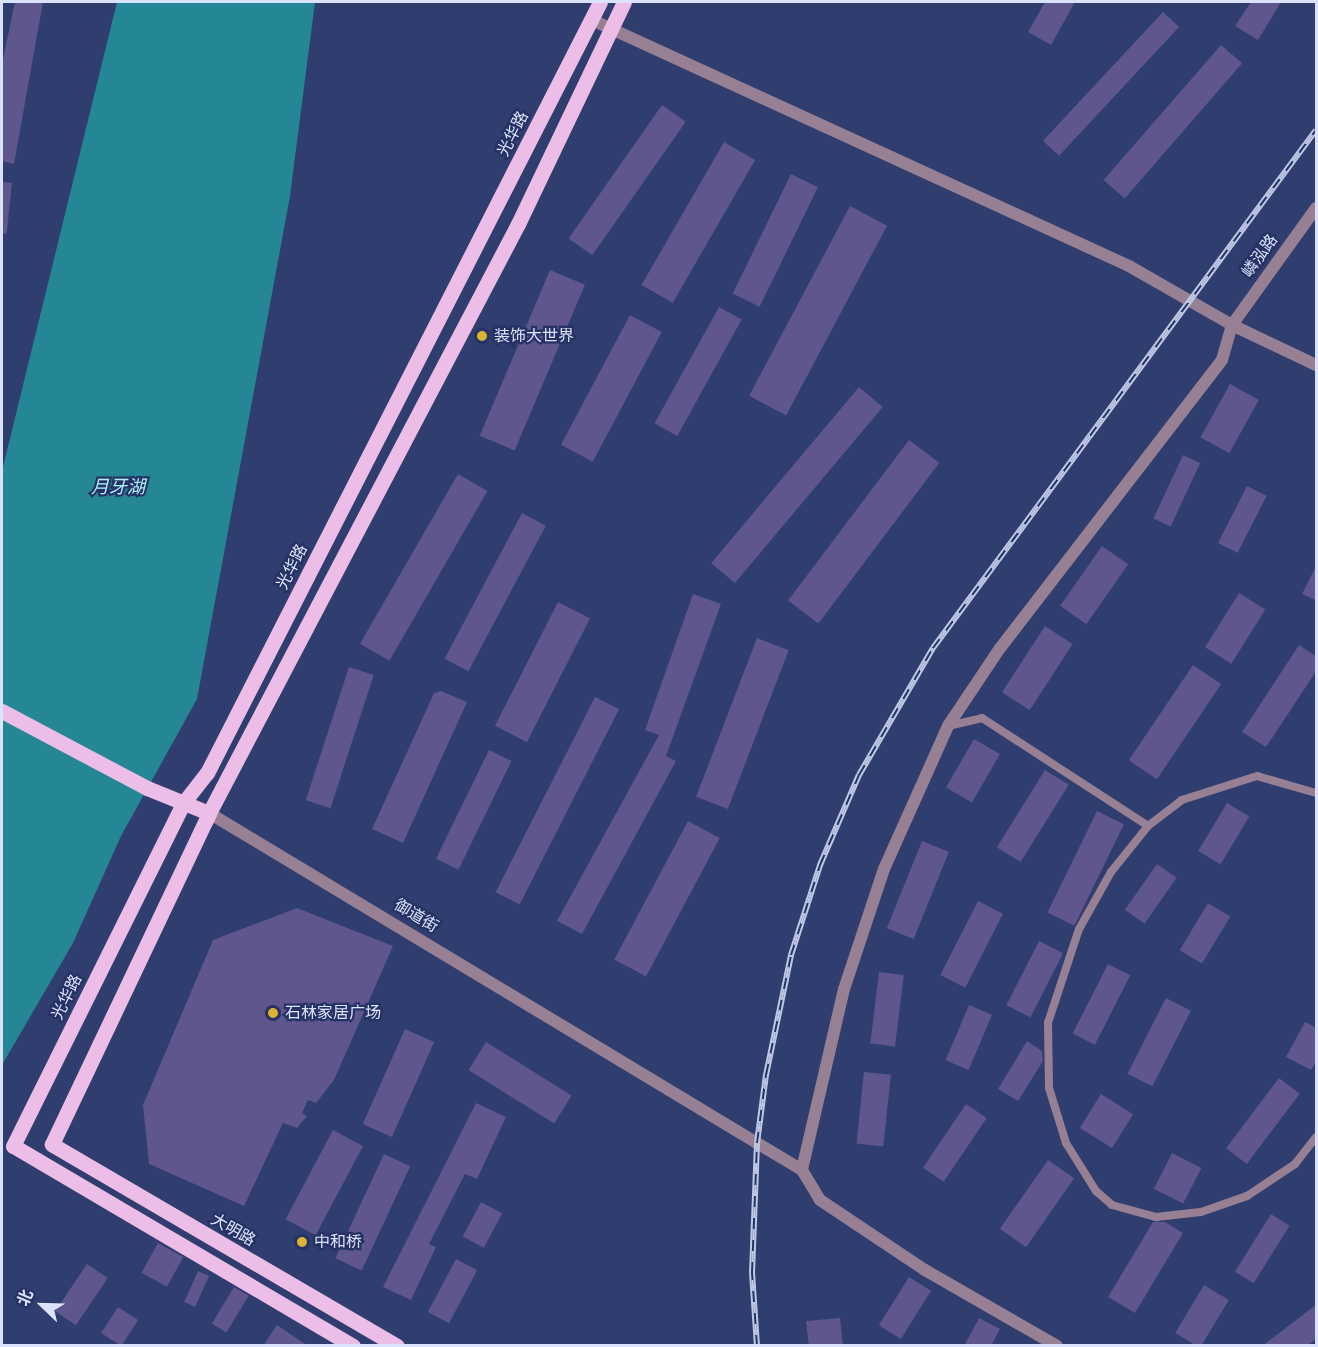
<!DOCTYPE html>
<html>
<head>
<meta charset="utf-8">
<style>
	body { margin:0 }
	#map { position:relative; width:1318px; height:1347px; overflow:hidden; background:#2f3d6f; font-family:Arial,"Noto Sans SC",sans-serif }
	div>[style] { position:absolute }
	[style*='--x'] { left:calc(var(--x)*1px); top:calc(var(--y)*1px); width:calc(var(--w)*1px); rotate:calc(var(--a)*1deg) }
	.water>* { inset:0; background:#258796 }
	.building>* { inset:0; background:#5e568d; transform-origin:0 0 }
	.service>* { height:8px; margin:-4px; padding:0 4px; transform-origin:4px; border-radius:4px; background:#978094 }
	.minor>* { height:12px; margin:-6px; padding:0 6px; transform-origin:6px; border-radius:6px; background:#978094 }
	.tertiary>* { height:12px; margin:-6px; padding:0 6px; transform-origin:6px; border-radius:6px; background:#978094 }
	.primary>* { height:15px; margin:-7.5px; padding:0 7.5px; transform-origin:7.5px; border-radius:7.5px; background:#ecbee7 }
	.rail>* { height:6px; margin-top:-3px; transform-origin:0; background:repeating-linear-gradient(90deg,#253263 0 11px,#bfc9e5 0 22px); box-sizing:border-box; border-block:2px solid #bfc9e5 }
	.dots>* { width:16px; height:16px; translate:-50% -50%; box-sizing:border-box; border:3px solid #253263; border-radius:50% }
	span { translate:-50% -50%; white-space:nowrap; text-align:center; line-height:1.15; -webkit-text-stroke:4.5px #253263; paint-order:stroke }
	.street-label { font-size:16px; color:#dae3fb }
	.poi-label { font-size:16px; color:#dae3fb }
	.left { translate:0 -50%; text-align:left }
	.water-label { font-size:18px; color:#abf1fe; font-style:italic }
	.frame { position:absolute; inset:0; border:3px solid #dae3fb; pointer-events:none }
	.north { position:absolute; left:12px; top:1275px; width:60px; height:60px; -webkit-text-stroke:4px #253263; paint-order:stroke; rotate:293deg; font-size:16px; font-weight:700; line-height:24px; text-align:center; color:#dae3fb }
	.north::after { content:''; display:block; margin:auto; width:21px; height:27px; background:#dae3fb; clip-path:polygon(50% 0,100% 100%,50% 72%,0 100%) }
</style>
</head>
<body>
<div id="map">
	<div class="water">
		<i style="clip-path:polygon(117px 2px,315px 2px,290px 196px,197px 699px,121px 836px,73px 943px,2px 1065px,2px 471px)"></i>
	</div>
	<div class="building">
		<i style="clip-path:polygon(15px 2px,43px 2px,14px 164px,2px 161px,2px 64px)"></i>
		<i style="clip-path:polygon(1045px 2px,1075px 2px,1051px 45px,1028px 32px)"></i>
		<i style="clip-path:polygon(1251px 2px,1281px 2px,1258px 40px,1235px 26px)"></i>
		<i style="left:1163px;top:12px;width:22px;height:176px;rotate:43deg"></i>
		<i style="left:1221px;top:45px;width:28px;height:179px;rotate:41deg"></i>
		<i style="left:662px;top:105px;width:29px;height:163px;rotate:35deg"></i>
		<i style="left:724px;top:142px;width:36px;height:165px;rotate:30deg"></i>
		<i style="left:791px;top:174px;width:30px;height:133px;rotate:26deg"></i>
		<i style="left:2px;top:182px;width:10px;height:51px;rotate:6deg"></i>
		<i style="left:850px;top:206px;width:42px;height:215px;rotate:28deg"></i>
		<i style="left:550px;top:270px;width:38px;height:180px;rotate:23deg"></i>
		<i style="left:719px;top:307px;width:26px;height:133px;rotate:29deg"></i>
		<i style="left:630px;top:315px;width:36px;height:147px;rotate:28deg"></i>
		<i style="left:1230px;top:384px;width:33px;height:61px;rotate:29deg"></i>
		<i style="left:859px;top:387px;width:31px;height:230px;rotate:40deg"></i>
		<i style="left:909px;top:440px;width:38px;height:201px;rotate:37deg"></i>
		<i style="left:1183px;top:455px;width:19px;height:70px;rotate:25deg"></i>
		<i style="left:458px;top:474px;width:34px;height:196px;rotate:30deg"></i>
		<i style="left:1247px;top:486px;width:22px;height:64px;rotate:27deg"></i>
		<i style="left:522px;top:513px;width:27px;height:165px;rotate:28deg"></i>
		<i style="left:1102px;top:546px;width:32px;height:73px;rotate:35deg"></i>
		<i style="clip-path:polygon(1317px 564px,1317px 601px,1302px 594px)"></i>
		<i style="left:1239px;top:593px;width:31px;height:64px;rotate:32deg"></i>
		<i style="clip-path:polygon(693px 594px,721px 604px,666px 756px,676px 761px,582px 934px,557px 921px,659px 735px,645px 730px)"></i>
		<i style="left:558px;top:602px;width:36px;height:139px;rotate:27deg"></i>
		<i style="left:1045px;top:626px;width:33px;height:79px;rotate:33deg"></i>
		<i style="left:757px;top:638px;width:34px;height:170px;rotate:21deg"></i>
		<i style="clip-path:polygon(1299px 645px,1317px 657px,1317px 670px,1266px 747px,1242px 732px)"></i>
		<i style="left:1193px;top:665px;width:34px;height:115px;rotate:34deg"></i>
		<i style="left:349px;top:667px;width:26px;height:140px;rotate:18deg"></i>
		<i style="clip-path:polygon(441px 691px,467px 702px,403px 843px,372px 829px,434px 693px)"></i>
		<i style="left:595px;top:697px;width:27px;height:219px;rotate:27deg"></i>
		<i style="left:974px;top:739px;width:30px;height:56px;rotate:30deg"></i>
		<i style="left:489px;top:750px;width:25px;height:121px;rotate:26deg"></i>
		<i style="left:1045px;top:770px;width:28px;height:91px;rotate:32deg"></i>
		<i style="left:1227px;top:803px;width:26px;height:56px;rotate:31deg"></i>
		<i style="left:1097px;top:811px;width:30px;height:113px;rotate:26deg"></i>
		<i style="left:688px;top:821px;width:36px;height:157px;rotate:28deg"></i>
		<i style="left:922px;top:841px;width:29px;height:94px;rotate:22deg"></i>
		<i style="left:1157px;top:864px;width:24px;height:56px;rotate:35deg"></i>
		<i style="left:978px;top:901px;width:28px;height:83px;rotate:27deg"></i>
		<i style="left:1208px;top:903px;width:26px;height:55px;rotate:31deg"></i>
		<i style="clip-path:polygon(297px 908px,393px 946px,334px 1080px,316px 1103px,308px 1100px,302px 1113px,307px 1116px,297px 1128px,283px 1123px,244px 1206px,149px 1164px,143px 1105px,213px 940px)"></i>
		<i style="left:1039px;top:941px;width:27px;height:72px;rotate:27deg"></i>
		<i style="left:1108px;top:964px;width:25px;height:78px;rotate:27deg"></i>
		<i style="left:879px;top:972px;width:25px;height:72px;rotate:7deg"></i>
		<i style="left:1166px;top:998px;width:28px;height:85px;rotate:27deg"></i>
		<i style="left:969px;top:1005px;width:25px;height:60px;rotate:23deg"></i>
		<i style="clip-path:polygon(1305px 1022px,1317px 1028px,1317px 1060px,1311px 1070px,1286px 1057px)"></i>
		<i style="left:405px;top:1029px;width:32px;height:104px;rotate:24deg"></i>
		<i style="clip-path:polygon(1027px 1041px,1042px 1051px,1043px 1061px,1018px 1101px,998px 1089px)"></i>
		<i style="left:486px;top:1042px;width:101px;height:33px;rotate:32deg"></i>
		<i style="left:864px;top:1072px;width:27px;height:72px;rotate:6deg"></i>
		<i style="left:1279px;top:1078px;width:26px;height:88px;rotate:37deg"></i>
		<i style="left:1101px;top:1094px;width:38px;height:40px;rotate:32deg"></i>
		<i style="clip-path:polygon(476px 1103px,506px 1117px,477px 1179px,465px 1174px,429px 1244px,436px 1247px,411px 1300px,383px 1287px)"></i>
		<i style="left:966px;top:1104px;width:25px;height:77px;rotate:34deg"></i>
		<i style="left:333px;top:1130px;width:34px;height:101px;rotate:28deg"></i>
		<i style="left:1172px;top:1153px;width:33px;height:40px;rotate:27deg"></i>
		<i style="left:384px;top:1154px;width:29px;height:115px;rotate:25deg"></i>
		<i style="left:1048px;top:1160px;width:32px;height:84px;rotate:35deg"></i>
		<i style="left:481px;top:1202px;width:24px;height:39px;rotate:28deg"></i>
		<i style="left:1271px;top:1214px;width:22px;height:68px;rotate:32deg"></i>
		<i style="clip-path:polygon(1153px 1222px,1165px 1222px,1183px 1233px,1135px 1313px,1108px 1297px)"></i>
		<i style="left:158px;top:1243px;width:29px;height:34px;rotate:29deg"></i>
		<i style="left:456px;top:1259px;width:24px;height:60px;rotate:28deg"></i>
		<i style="left:87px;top:1264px;width:25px;height:57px;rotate:34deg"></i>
		<i style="left:198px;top:1271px;width:12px;height:34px;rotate:24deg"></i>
		<i style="left:909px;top:1277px;width:26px;height:57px;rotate:32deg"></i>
		<i style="left:1204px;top:1285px;width:29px;height:56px;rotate:31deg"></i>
		<i style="left:234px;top:1287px;width:17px;height:43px;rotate:31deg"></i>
		<i style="clip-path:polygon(1317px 1304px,1317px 1338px,1307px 1346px,1262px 1346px)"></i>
		<i style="left:118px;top:1307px;width:24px;height:31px;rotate:33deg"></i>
		<i style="clip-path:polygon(840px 1318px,843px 1346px,809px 1346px,806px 1321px)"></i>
		<i style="clip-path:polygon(979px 1318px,1000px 1329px,991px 1346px,964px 1346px)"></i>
		<i style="clip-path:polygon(277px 1325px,308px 1346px,263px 1346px)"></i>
	</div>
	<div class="service">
		<i style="--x:948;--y:726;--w:35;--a:-13"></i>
		<i style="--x:982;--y:718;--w:198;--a:33"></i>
		<i style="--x:1316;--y:793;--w:61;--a:-163.9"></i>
		<i style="--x:1257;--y:776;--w:79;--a:162.3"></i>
		<i style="--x:1182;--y:800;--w:43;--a:142.6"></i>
		<i style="--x:1148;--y:826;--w:59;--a:128.8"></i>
		<i style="--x:1111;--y:872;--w:65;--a:119.3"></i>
		<i style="--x:1079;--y:929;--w:99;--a:108.3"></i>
		<i style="--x:1048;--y:1023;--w:65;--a:89.1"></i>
		<i style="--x:1049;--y:1088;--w:58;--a:72.8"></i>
		<i style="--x:1066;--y:1143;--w:57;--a:58"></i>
		<i style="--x:1096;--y:1191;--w:21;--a:41"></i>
		<i style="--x:1112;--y:1205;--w:46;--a:15.3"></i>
		<i style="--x:1156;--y:1217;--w:45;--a:-6.3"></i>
		<i style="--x:1201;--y:1212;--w:49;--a:-19.2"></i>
		<i style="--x:1247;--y:1196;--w:58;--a:-33.7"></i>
		<i style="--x:1295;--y:1164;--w:34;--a:-52"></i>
	</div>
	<div class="minor">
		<i style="--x:592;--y:20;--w:591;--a:24.61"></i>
		<i style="--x:1129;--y:266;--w:119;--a:29.8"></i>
		<i style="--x:1232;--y:325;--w:36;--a:106"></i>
		<i style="--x:1222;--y:360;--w:364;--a:127.6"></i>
		<i style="--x:1000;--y:648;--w:94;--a:123.7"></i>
		<i style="--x:948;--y:726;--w:157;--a:114.1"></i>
		<i style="--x:884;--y:869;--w:126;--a:108.4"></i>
		<i style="--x:844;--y:989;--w:186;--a:103.1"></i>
		<i style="--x:802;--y:1170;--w:35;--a:59"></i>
		<i style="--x:820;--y:1200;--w:126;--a:33.7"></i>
		<i style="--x:925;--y:1270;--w:152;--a:29.9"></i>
		<i style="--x:209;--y:813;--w:692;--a:31.05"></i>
	</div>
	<div class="tertiary">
		<i style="--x:1316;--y:208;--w:144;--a:125.7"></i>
		<i style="--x:1232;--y:325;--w:93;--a:25.5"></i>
	</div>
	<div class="primary">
		<i style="--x:2;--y:711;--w:164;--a:28"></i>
		<i style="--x:147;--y:788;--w:67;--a:22"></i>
		<i style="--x:209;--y:813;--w:8;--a:113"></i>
		<i style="--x:353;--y:1346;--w:394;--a:-149.5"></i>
		<i style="--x:13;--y:1146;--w:384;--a:-63.6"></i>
		<i style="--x:184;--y:802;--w:37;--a:-52"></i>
		<i style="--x:207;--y:773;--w:865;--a:-62.99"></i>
		<i style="--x:397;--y:1346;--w:400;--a:-149.7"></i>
		<i style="--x:52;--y:1144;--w:366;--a:-64.6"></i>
		<i style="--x:209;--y:813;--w:665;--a:-62.32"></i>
		<i style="--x:518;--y:224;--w:246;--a:-64.5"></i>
	</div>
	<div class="rail">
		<i style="--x:757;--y:1346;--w:73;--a:-93.9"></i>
		<i style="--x:752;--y:1273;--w:130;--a:-87.8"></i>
		<i style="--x:757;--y:1143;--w:69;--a:-82.5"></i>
		<i style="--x:766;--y:1075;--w:123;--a:-78.2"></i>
		<i style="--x:791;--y:955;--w:95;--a:-72.1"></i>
		<i style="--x:820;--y:865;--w:98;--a:-66.6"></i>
		<i style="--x:859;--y:775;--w:147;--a:-59.8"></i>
		<i style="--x:933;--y:648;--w:644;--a:-53.52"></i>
	</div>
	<div class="dots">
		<i style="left:482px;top:336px;background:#dbb233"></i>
		<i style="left:273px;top:1013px;background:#dbb233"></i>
		<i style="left:302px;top:1242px;background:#dbb233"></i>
	</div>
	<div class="street-label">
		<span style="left:513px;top:134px;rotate:-63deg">光华路</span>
		<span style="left:1260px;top:256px;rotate:-54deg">嶙泓路</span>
		<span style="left:292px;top:567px;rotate:-63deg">光华路</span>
		<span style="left:416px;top:916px;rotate:31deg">御道街</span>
		<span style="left:67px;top:997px;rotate:-64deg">光华路</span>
		<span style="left:233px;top:1230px;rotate:30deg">大明路</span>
	</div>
	<div class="poi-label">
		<span class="left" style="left:494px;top:336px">装饰大世界</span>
		<span class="left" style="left:285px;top:1013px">石林家居广场</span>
		<span class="left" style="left:314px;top:1242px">中和桥</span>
	</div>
	<div class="water-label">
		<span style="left:118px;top:487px">月牙湖</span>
	</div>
	<div class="frame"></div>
	<div class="north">北</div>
</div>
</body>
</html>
